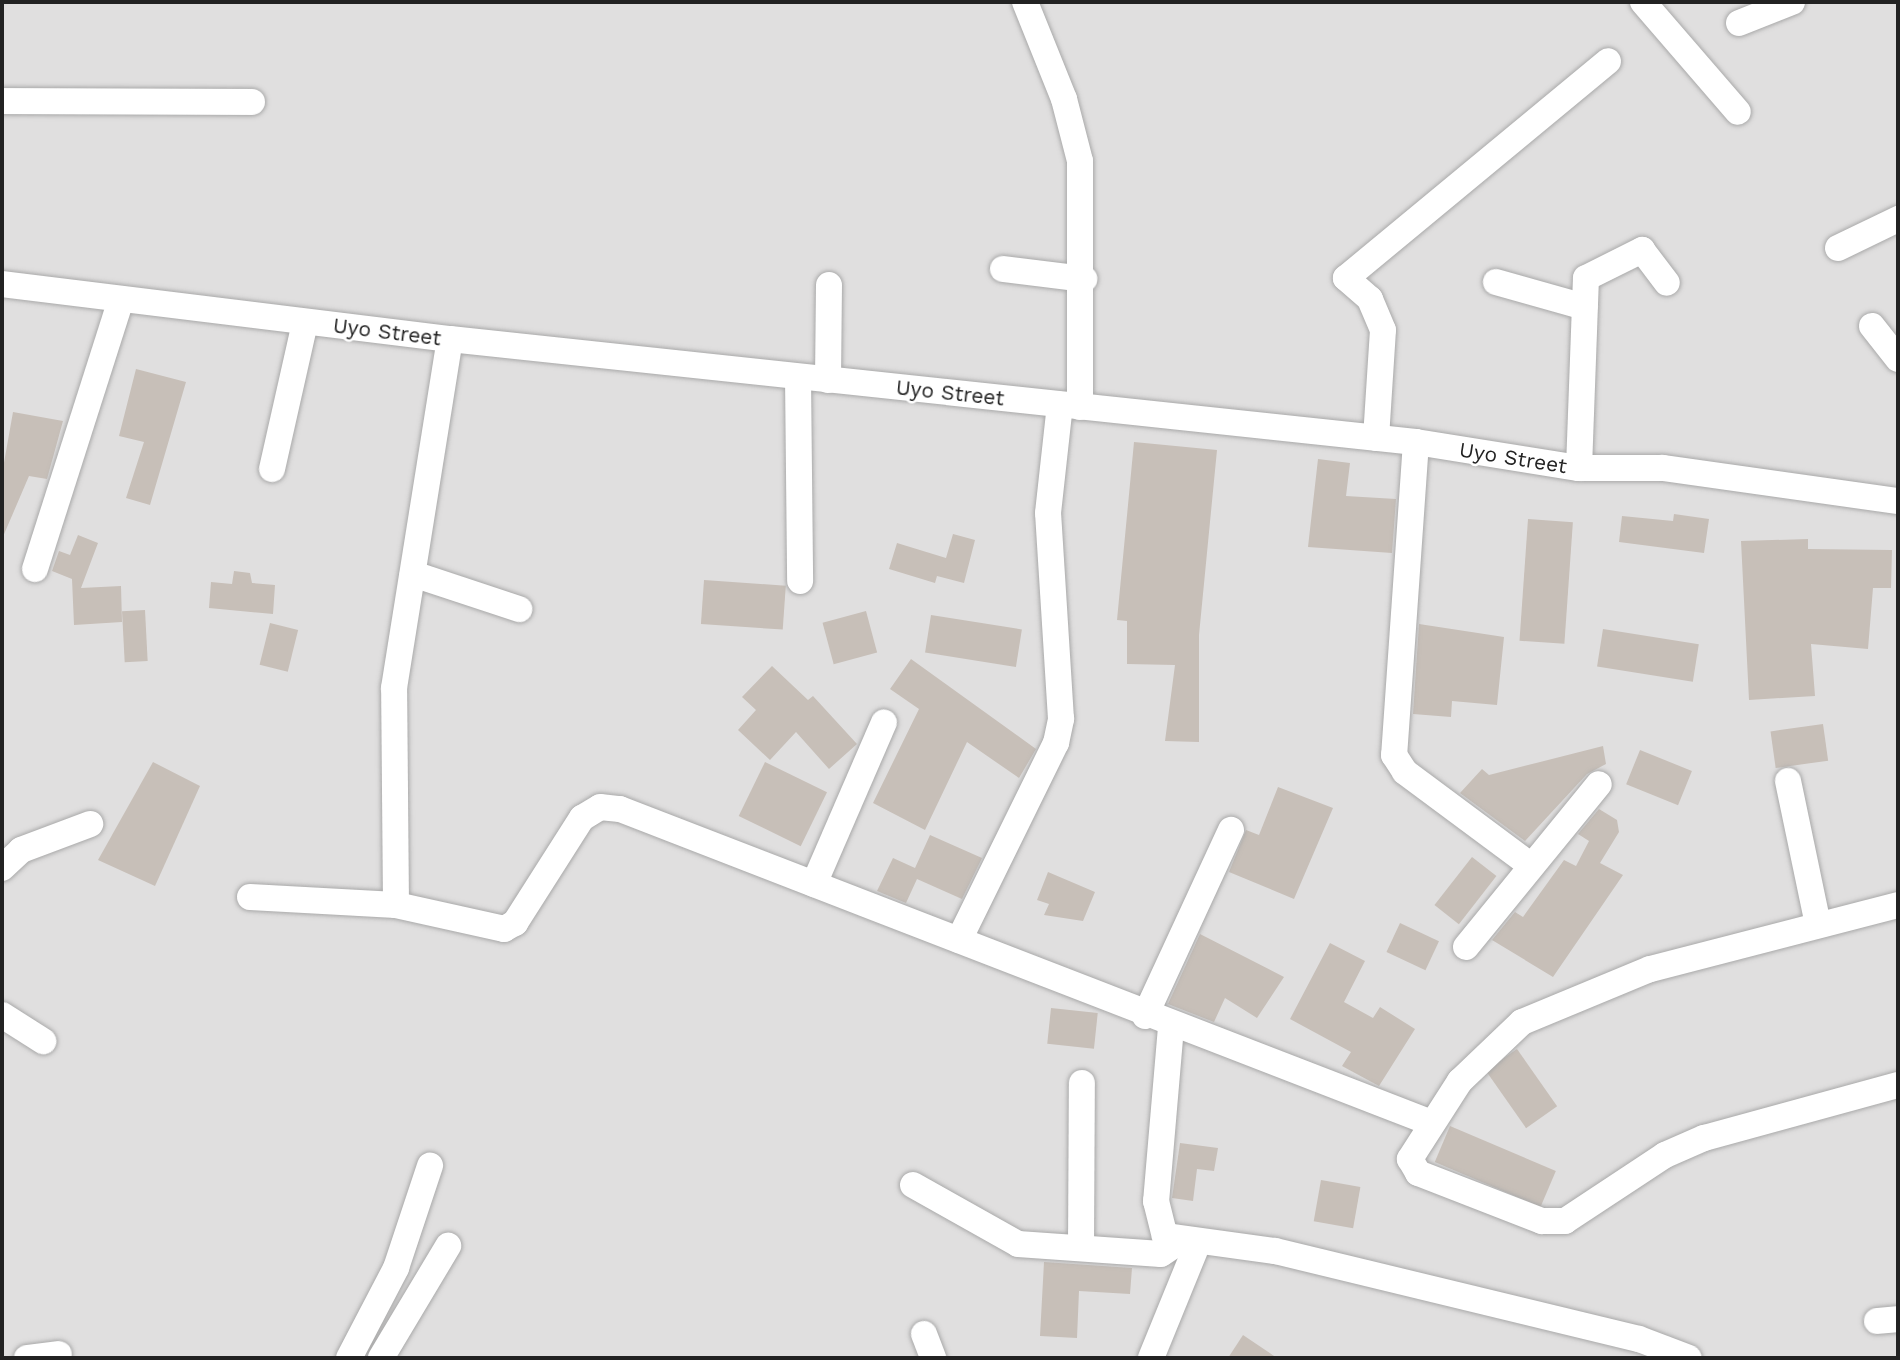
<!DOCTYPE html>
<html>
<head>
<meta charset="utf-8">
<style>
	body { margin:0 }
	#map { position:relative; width:1900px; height:1360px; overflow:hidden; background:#f2efe9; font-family:"Work Sans",sans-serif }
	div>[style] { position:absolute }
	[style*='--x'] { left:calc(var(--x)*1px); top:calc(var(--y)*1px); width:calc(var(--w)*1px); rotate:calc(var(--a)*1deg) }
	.residential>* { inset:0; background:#e0dfdf; transform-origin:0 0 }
	.building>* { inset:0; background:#c7bfb8; transform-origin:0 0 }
	.roads { filter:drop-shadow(0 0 2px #a9a9a9) drop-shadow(0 0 2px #a9a9a9) }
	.minor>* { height:26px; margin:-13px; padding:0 13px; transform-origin:13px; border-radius:13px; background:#fff }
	span { translate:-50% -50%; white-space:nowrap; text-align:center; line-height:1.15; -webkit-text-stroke:5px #fff; paint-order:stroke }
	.street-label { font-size:21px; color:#222 }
	.frame { position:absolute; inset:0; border:4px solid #222; pointer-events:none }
</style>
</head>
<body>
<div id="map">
	<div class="residential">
		<i style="left:2px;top:2px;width:1896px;height:1356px"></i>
	</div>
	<div class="building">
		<i style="clip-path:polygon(136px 369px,186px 382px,150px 505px,126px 498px,144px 442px,119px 436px)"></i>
		<i style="clip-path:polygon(13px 412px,63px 421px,47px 479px,29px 476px,2px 539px,2px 474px)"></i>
		<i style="clip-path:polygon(1134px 442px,1217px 450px,1199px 635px,1199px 742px,1165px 741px,1175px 665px,1127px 664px,1127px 621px,1117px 620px)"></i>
		<i style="clip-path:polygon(1318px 459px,1350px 463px,1346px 496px,1396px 499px,1392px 553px,1308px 547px)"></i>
		<i style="clip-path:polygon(1674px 514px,1709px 519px,1704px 553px,1619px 542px,1622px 516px,1673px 521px)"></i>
		<i style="left:1528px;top:519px;width:45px;height:122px;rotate:4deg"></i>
		<i style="clip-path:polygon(953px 534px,975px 540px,964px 583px,937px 576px,935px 583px,889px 569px,897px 543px,946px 558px)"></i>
		<i style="clip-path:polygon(78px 535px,98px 543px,81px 588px,121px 586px,122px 622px,74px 625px,72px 579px,52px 571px,59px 551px,70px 555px)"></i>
		<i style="clip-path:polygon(1808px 539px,1808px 549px,1892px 550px,1891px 588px,1873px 588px,1868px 649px,1811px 644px,1815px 696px,1749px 700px,1741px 541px)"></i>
		<i style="clip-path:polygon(234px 571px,250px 573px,252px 583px,275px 585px,273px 614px,209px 608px,211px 582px,232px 584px)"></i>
		<i style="left:704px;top:580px;width:82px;height:44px;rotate:4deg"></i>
		<i style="left:145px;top:610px;width:51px;height:23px;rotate:87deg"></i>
		<i style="left:866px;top:611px;width:43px;height:45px;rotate:75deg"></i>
		<i style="left:931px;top:615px;width:92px;height:38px;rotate:9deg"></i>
		<i style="left:270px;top:623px;width:29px;height:43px;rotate:14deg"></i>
		<i style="clip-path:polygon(1419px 624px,1504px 637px,1497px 705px,1452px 701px,1451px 717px,1413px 714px)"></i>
		<i style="left:1603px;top:629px;width:97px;height:38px;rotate:9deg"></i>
		<i style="clip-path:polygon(911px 659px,1036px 749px,1019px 778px,967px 742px,925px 830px,873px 803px,919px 709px,890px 689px)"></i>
		<i style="clip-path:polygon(772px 666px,808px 700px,813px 696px,857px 744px,829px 769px,796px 732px,770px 760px,738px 730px,756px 710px,742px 697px)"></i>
		<i style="left:1823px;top:724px;width:37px;height:53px;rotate:82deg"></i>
		<i style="clip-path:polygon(1603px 746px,1606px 764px,1587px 774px,1525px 841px,1460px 793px,1482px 769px,1489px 775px)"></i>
		<i style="left:1640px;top:750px;width:56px;height:37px;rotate:22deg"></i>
		<i style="clip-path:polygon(153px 762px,200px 786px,155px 886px,98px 860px)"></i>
		<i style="left:765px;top:762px;width:69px;height:60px;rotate:26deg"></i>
		<i style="clip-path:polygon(1278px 787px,1333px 808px,1294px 899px,1229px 872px,1246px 830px,1259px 835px)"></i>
		<i style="clip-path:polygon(1599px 809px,1617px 820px,1619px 832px,1600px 863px,1623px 875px,1553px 977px,1492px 940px,1515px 912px,1523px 917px,1564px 860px,1576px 866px,1589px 841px,1578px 834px)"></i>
		<i style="clip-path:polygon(930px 835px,982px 858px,962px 899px,917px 879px,906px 903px,877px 891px,893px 858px,915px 868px)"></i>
		<i style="left:1472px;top:857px;width:31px;height:61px;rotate:38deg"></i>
		<i style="clip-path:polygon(1048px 872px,1095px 892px,1083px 921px,1044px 915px,1049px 904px,1037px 900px)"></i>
		<i style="left:1400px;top:923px;width:43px;height:32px;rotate:25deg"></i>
		<i style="clip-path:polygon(1200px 934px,1284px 977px,1257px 1018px,1225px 998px,1214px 1022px,1168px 1004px)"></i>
		<i style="clip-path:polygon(1330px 943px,1365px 961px,1344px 1002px,1373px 1018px,1380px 1007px,1415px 1029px,1379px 1086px,1342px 1066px,1351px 1052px,1290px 1019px)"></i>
		<i style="left:1051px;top:1008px;width:47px;height:36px;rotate:6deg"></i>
		<i style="left:1517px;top:1049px;width:70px;height:38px;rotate:55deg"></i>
		<i style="left:1450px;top:1126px;width:115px;height:39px;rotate:23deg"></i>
		<i style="clip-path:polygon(1180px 1143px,1218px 1148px,1214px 1171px,1197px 1169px,1193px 1201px,1172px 1198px)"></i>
		<i style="left:1321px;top:1180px;width:40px;height:42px;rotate:10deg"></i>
		<i style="clip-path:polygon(1044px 1262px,1132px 1268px,1130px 1294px,1079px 1291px,1077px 1338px,1040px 1336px)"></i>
		<i style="clip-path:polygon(1243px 1335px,1277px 1358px,1228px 1358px)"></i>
	</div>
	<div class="roads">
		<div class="minor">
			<i style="--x:1025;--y:2;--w:105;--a:68.1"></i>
			<i style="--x:1064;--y:99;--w:64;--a:75.5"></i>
			<i style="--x:1080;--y:161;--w:246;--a:90"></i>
			<i style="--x:1643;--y:2;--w:145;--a:49.2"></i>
			<i style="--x:1739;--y:23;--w:57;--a:-21.6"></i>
			<i style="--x:2;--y:101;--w:250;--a:0.2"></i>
			<i style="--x:1838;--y:248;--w:67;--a:-25.8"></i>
			<i style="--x:1003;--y:269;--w:82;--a:7"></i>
			<i style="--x:1496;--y:282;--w:92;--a:15.7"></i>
			<i style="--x:2;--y:284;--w:451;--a:7"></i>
			<i style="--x:450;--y:339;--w:971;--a:6.09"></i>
			<i style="--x:1416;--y:442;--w:165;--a:9.1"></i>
			<i style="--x:1579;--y:468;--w:84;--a:0"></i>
			<i style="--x:1663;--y:468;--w:237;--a:8"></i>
			<i style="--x:1872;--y:326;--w:42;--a:51.8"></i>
			<i style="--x:798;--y:377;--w:204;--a:89.4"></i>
			<i style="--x:828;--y:380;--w:95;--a:-89.4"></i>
			<i style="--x:1376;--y:438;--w:108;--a:-86.3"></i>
			<i style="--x:1383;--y:330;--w:34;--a:-113"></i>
			<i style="--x:1370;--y:299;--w:32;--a:-139"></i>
			<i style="--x:1346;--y:278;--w:340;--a:-39.6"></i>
			<i style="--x:1416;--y:442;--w:314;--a:94"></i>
			<i style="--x:1394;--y:755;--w:20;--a:57"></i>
			<i style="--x:1405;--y:772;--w:154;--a:36.6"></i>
			<i style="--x:1579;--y:468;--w:190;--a:-87.9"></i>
			<i style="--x:1586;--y:278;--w:63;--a:-26.6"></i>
			<i style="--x:1642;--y:250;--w:41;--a:52.9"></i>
			<i style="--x:272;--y:469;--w:150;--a:-77.3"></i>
			<i style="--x:35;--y:569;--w:280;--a:-72.3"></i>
			<i style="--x:413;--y:574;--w:112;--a:18.3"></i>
			<i style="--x:1788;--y:781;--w:147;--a:78.2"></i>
			<i style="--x:2;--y:868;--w:26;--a:-43"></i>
			<i style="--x:21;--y:850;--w:74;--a:-20.6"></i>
			<i style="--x:814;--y:884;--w:176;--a:-66.6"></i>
			<i style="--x:250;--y:897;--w:146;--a:3.1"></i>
			<i style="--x:396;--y:905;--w:111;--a:12.5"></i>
			<i style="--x:504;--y:929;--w:13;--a:-29"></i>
			<i style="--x:515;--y:923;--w:125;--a:-57.5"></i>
			<i style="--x:582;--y:818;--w:21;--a:-31"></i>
			<i style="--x:600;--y:807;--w:20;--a:6"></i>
			<i style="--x:620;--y:809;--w:867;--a:21.15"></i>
			<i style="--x:396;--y:905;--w:217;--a:-90.5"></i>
			<i style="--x:394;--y:688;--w:353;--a:-80.9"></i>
			<i style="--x:1898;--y:905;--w:256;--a:165.5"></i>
			<i style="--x:1650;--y:969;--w:139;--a:157.5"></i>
			<i style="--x:1522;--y:1022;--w:86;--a:136.4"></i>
			<i style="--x:1460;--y:1081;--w:93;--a:122.7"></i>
			<i style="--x:1410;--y:1159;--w:16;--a:60"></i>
			<i style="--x:1418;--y:1173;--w:133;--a:21.2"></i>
			<i style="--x:1542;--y:1221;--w:23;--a:0"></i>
			<i style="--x:1565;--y:1221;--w:120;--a:-33.4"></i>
			<i style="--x:1665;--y:1155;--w:43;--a:-23.6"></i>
			<i style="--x:1704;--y:1138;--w:201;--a:-15.3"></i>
			<i style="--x:959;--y:940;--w:220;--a:-63.8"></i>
			<i style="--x:1056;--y:743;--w:25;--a:-78"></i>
			<i style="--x:1061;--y:719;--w:206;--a:-93.6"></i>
			<i style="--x:1048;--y:513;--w:109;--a:-83.7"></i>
			<i style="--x:1466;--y:947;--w:210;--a:-50.8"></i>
			<i style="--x:2;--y:1015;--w:49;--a:32.4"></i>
			<i style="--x:1145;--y:1016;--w:205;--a:-65.2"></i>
			<i style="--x:1171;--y:1027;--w:175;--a:94.9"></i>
			<i style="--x:1156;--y:1201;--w:36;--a:76"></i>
			<i style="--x:1165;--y:1236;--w:111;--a:7.8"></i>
			<i style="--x:1275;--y:1251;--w:374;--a:13.6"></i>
			<i style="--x:1639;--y:1339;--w:53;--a:20.8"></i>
			<i style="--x:913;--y:1185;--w:120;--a:29.3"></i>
			<i style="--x:1018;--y:1244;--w:143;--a:4"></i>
			<i style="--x:1161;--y:1254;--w:22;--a:-34"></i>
			<i style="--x:1081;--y:1248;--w:165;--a:-89.7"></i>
			<i style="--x:1877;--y:1321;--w:21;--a:-5"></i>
			<i style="--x:924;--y:1334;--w:26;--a:69"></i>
			<i style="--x:27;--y:1358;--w:32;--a:-7"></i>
			<i style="--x:349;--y:1358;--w:102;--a:-62.4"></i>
			<i style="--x:396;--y:1268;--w:108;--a:-71.6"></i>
			<i style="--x:381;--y:1358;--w:131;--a:-59.1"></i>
			<i style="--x:1151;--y:1358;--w:124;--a:-67.8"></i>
		</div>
	</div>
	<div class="street-label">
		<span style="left:387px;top:332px;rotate:7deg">Uyo Street</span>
		<span style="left:950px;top:393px;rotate:6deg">Uyo Street</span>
		<span style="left:1513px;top:458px;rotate:9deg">Uyo Street</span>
	</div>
	<div class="frame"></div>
</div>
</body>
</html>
